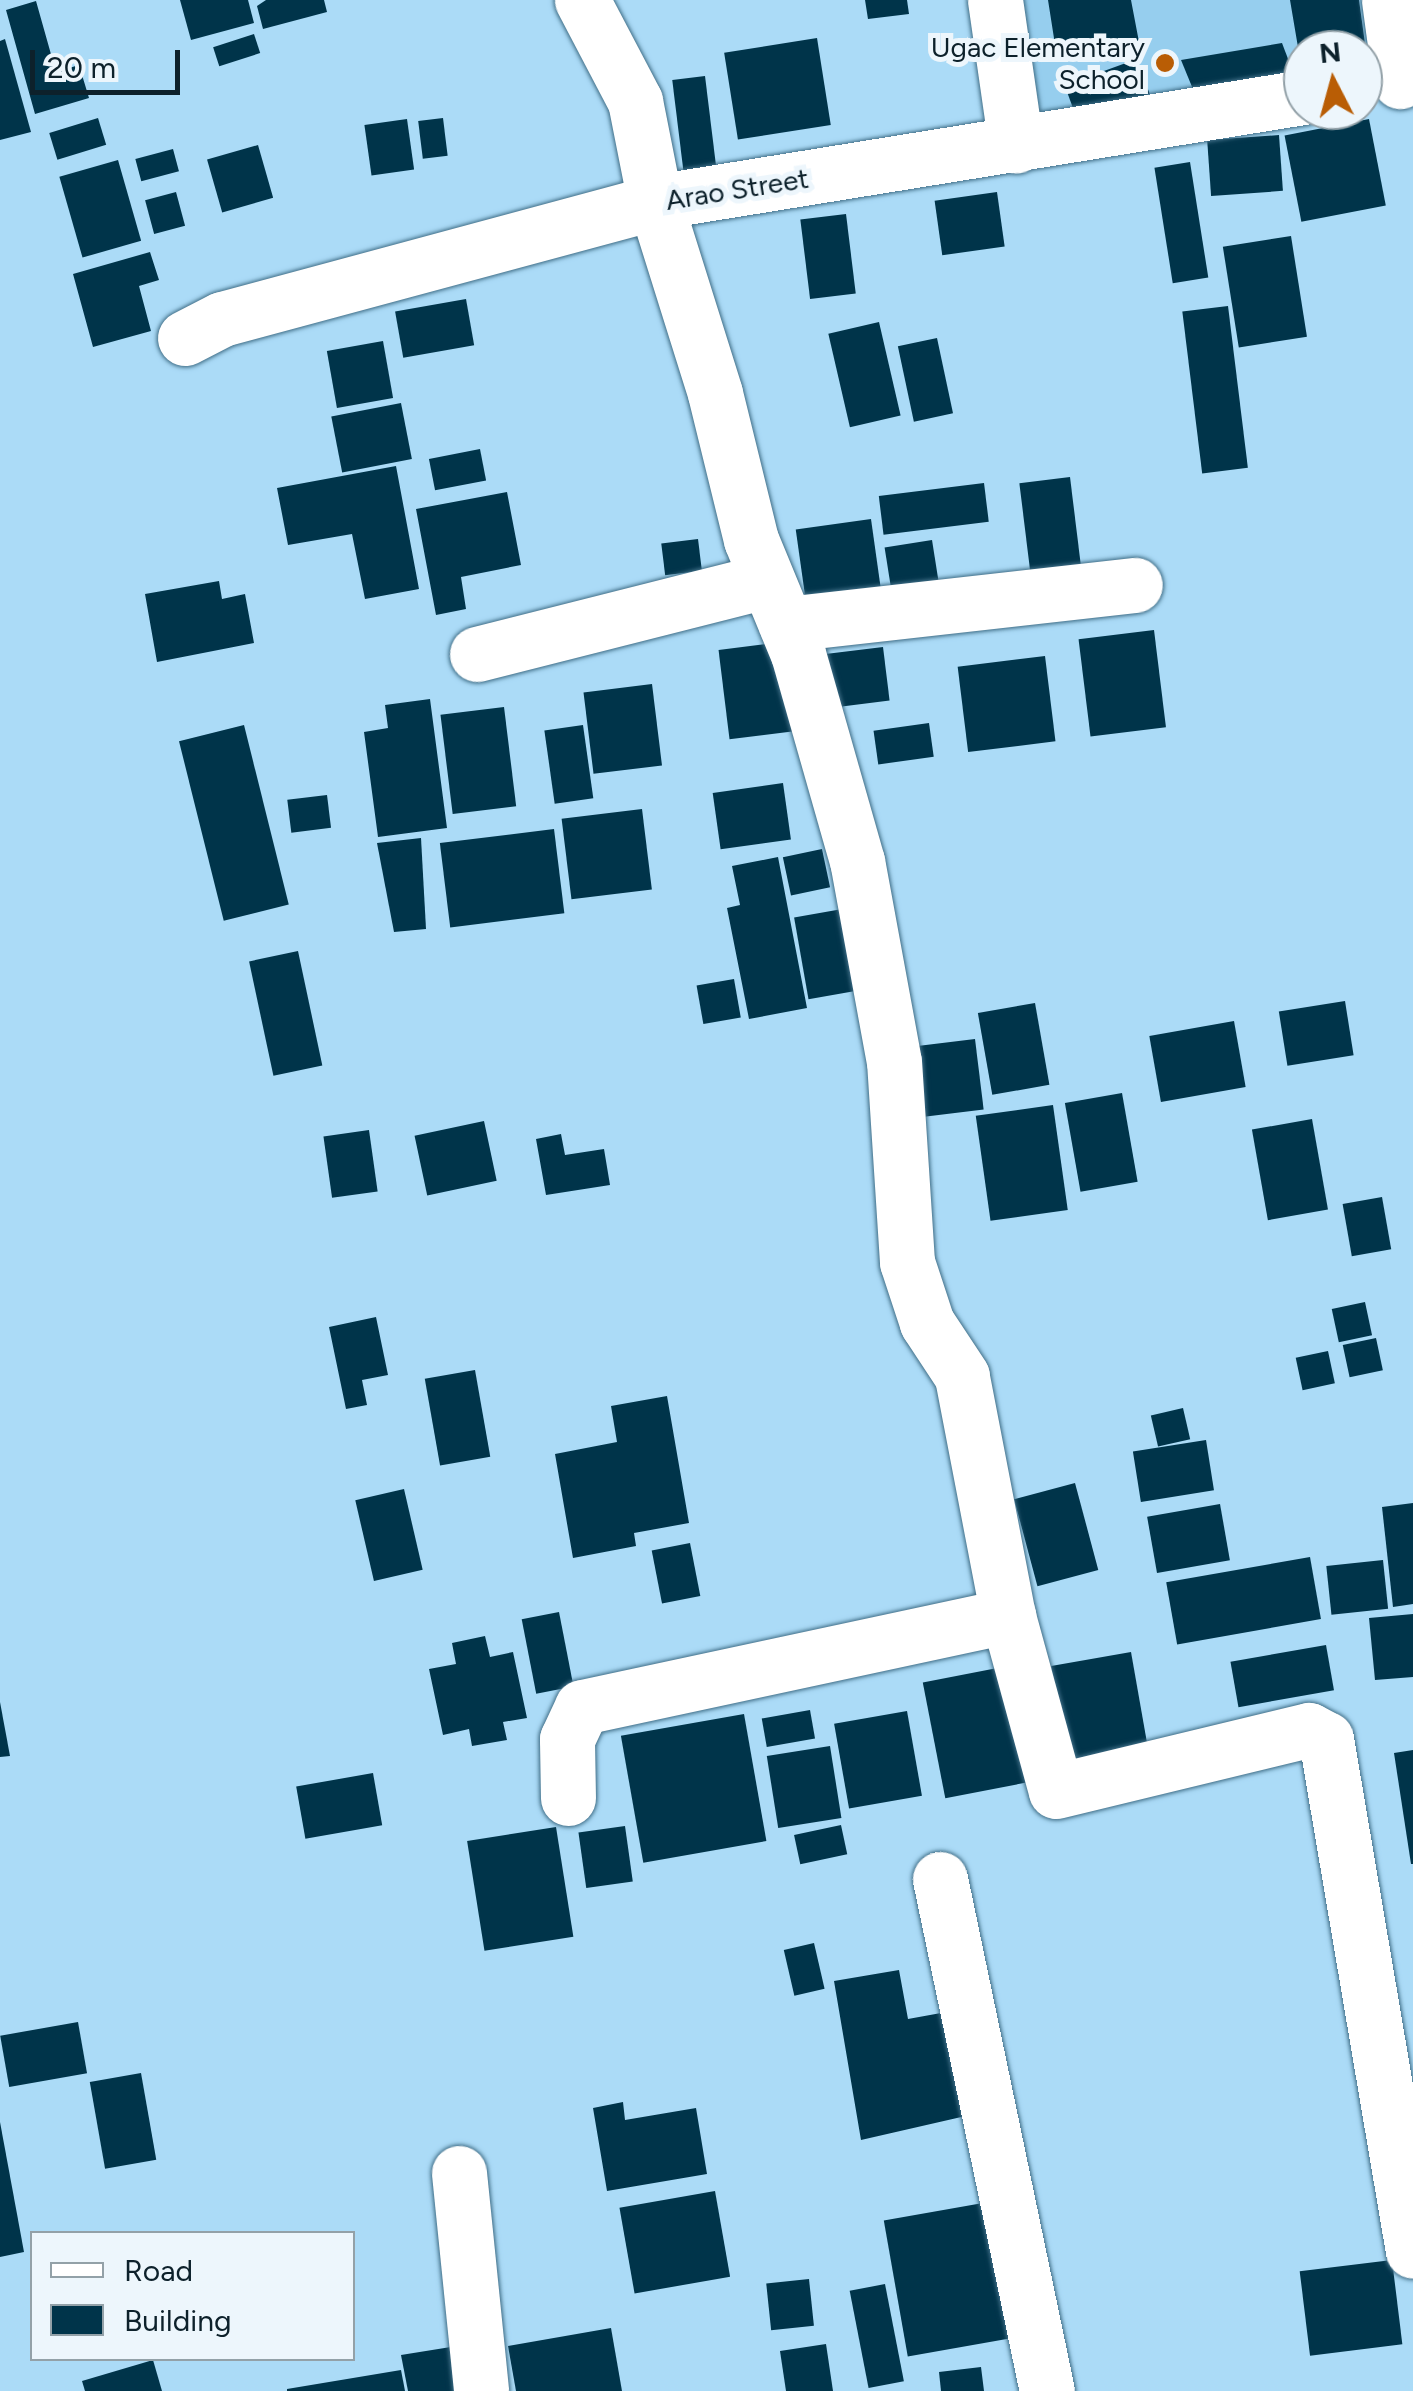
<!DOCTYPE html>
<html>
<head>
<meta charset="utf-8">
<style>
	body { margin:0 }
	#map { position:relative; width:1413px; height:2391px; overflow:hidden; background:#abdbf7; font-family:Figtree,sans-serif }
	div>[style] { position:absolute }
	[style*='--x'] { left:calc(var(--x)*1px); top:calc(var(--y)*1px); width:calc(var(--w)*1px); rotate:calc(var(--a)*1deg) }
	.built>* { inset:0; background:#96ceee }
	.building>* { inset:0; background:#00344a; transform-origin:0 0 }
	.roads { filter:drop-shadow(0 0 2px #406e87) drop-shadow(0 0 2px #406e87) }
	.minor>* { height:55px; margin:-27.5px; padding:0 27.5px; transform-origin:27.5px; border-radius:27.5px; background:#fff }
	.dots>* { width:28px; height:28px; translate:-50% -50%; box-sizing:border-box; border:5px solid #edf6fc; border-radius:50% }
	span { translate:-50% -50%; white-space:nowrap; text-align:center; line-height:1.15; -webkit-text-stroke:10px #edf6fc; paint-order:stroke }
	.poi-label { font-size:28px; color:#0d212b }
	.right { translate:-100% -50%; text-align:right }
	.street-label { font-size:28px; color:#0d212b }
	.legend { position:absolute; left:30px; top:2231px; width:325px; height:130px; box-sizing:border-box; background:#edf6fc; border:2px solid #93a1a8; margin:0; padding:12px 18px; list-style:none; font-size:30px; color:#0d212b }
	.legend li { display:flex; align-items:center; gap:20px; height:50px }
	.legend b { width:50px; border:2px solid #93a1a8 }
	.north { position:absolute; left:1283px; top:30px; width:100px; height:100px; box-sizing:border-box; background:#edf6fc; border:2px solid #93a1a8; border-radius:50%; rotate:354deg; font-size:28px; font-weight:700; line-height:40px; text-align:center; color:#0d212b }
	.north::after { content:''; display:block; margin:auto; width:35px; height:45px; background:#b95d05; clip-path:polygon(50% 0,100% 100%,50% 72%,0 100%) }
	.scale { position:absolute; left:30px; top:50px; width:150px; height:45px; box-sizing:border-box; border:5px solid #0d212b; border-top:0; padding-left:12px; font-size:30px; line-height:35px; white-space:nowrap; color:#0d212b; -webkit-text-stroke:8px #edf6fc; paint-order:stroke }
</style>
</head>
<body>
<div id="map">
	<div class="built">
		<i style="clip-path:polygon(1017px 0,1413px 0,1413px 58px,1363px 68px,1363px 50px,1303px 50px,1303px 79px,1039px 128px)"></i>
	</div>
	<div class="building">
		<i style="clip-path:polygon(180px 0,248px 0,254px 23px,191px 40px)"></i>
		<i style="clip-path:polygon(266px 0,324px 0,327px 12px,263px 29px,257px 6px)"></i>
		<i style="clip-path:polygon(865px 0,907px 0,909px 14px,868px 19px)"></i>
		<i style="clip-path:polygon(1048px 0,1131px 0,1139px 42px,1097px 40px,1056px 51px)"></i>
		<i style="clip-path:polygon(1290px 0,1359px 0,1367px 58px,1363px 50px,1303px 50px,1301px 65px)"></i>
		<i style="clip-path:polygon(36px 1px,56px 72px,79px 65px,89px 98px,35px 114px,6px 10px)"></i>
		<i style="left:254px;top:34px;width:20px;height:43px;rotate:72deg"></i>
		<i style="left:817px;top:38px;width:88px;height:94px;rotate:81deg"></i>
		<i style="clip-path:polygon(5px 39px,31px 132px,0 140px,0 41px)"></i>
		<i style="clip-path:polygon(1282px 43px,1296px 80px,1197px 99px,1181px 60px)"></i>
		<i style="left:1137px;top:59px;width:37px;height:77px;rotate:70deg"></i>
		<i style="left:705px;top:76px;width:94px;height:33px;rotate:83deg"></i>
		<i style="left:98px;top:118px;width:28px;height:51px;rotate:73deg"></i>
		<i style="left:443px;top:118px;width:38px;height:25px;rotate:83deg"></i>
		<i style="left:407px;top:119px;width:51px;height:43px;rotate:82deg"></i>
		<i style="left:1369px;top:119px;width:88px;height:86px;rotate:79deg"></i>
		<i style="left:1279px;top:135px;width:56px;height:72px;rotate:86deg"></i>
		<i style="left:258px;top:145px;width:55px;height:53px;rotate:74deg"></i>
		<i style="left:173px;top:149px;width:23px;height:39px;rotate:75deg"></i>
		<i style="left:118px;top:160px;width:84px;height:61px;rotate:74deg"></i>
		<i style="left:1190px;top:162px;width:117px;height:36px;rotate:81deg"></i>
		<i style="left:176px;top:192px;width:35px;height:32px;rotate:75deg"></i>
		<i style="left:997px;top:192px;width:55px;height:63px;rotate:82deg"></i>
		<i style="left:846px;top:214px;width:80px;height:46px;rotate:83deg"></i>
		<i style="left:1291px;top:236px;width:102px;height:69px;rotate:81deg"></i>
		<i style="clip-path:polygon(150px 252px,159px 280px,139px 286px,151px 331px,93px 347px,73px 274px)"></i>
		<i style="left:466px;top:299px;width:47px;height:72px;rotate:80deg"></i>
		<i style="left:1228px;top:306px;width:163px;height:46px;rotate:83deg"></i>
		<i style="left:879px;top:322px;width:96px;height:52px;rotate:77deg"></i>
		<i style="left:937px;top:338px;width:77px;height:40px;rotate:78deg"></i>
		<i style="left:383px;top:341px;width:58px;height:57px;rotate:80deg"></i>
		<i style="left:401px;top:403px;width:57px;height:71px;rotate:79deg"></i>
		<i style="left:480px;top:449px;width:32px;height:52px;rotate:79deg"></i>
		<i style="clip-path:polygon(396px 466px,419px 589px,365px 599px,352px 534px,288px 545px,277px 488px)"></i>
		<i style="left:1070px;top:477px;width:102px;height:51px;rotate:83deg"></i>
		<i style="left:984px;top:483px;width:39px;height:106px;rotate:83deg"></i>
		<i style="clip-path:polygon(507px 492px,521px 565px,461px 577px,466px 609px,436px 615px,416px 509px)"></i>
		<i style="left:871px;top:519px;width:82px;height:76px;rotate:82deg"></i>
		<i style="left:698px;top:539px;width:32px;height:37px;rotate:83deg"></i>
		<i style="left:932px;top:540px;width:45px;height:48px;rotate:81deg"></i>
		<i style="clip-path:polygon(219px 581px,222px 599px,245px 594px,254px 643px,157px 662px,145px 594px)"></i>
		<i style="left:1154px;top:630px;width:98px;height:76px;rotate:83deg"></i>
		<i style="left:791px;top:641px;width:90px;height:73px;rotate:83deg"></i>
		<i style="left:883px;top:647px;width:54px;height:64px;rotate:83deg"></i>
		<i style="left:1045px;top:656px;width:86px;height:88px;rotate:83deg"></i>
		<i style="left:652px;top:684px;width:82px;height:69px;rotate:83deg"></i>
		<i style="clip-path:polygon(430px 699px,447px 828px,378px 837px,364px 732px,388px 728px,385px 705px)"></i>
		<i style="left:504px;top:707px;width:100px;height:64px;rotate:83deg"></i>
		<i style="left:929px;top:723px;width:34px;height:56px;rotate:82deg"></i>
		<i style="left:244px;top:725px;width:185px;height:67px;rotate:76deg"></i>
		<i style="left:583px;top:725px;width:74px;height:39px;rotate:82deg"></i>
		<i style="left:783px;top:783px;width:57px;height:71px;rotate:82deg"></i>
		<i style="left:327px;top:795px;width:33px;height:40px;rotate:83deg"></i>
		<i style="left:642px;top:809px;width:81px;height:81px;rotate:83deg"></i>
		<i style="left:554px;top:829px;width:85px;height:115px;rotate:83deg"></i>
		<i style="clip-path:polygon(421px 838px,426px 929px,394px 932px,377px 843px)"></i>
		<i style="left:822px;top:849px;width:39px;height:40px;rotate:78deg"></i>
		<i style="clip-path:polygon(778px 857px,807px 1008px,749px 1019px,727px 908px,740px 905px,732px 866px)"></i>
		<i style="left:865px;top:905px;width:83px;height:72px;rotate:80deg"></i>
		<i style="left:298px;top:951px;width:117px;height:50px;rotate:78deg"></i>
		<i style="left:734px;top:979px;width:39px;height:38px;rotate:80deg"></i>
		<i style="left:1345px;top:1001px;width:55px;height:67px;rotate:81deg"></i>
		<i style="left:1035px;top:1003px;width:83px;height:58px;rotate:80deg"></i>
		<i style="left:1234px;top:1021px;width:67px;height:86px;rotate:80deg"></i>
		<i style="left:975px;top:1039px;width:71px;height:64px;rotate:83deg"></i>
		<i style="left:1122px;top:1093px;width:90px;height:58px;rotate:80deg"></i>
		<i style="left:1053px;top:1105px;width:106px;height:78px;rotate:82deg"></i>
		<i style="left:1312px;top:1119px;width:92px;height:61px;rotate:80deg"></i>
		<i style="left:484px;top:1121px;width:61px;height:71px;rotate:78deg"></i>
		<i style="left:369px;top:1130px;width:62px;height:46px;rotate:82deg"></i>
		<i style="clip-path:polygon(561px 1134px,565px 1155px,604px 1149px,610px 1185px,546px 1195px,536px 1139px)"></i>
		<i style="left:1382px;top:1197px;width:53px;height:40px;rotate:80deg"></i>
		<i style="left:1365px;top:1302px;width:34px;height:34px;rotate:78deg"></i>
		<i style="clip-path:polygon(376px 1317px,388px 1375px,362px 1380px,367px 1405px,346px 1409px,329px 1327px)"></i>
		<i style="left:1376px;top:1338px;width:33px;height:34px;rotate:78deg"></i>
		<i style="left:1328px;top:1351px;width:33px;height:33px;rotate:78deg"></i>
		<i style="left:475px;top:1370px;width:88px;height:51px;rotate:80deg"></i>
		<i style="clip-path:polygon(667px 1396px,689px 1523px,634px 1533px,636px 1546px,573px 1558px,555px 1454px,617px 1442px,611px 1406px)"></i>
		<i style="left:1183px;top:1408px;width:32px;height:33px;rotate:77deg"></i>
		<i style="left:1206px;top:1440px;width:51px;height:74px;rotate:81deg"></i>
		<i style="left:1075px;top:1483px;width:90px;height:63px;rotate:75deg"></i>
		<i style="left:404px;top:1489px;width:83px;height:50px;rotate:77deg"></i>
		<i style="clip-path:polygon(1413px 1503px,1413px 1604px,1393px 1607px,1382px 1507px)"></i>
		<i style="left:1220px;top:1504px;width:57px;height:74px;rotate:80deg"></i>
		<i style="left:690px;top:1543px;width:54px;height:39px;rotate:79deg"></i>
		<i style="left:1310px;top:1557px;width:63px;height:146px;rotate:80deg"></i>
		<i style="left:1383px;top:1560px;width:49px;height:57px;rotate:84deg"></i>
		<i style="left:559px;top:1612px;width:76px;height:38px;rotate:79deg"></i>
		<i style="clip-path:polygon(1413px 1614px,1413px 1677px,1375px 1680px,1369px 1618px)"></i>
		<i style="clip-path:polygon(485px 1636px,490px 1657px,513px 1652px,527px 1718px,503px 1722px,507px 1740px,472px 1746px,469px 1729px,443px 1735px,429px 1669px,456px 1664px,452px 1643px)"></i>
		<i style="left:1326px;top:1645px;width:46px;height:97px;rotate:80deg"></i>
		<i style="left:1131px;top:1652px;width:106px;height:81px;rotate:80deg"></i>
		<i style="left:1018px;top:1664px;width:118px;height:97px;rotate:79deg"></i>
		<i style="clip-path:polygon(0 1702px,10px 1756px,0 1757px)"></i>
		<i style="left:810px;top:1710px;width:29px;height:49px;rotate:80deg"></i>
		<i style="left:907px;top:1711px;width:86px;height:74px;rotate:80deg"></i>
		<i style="left:744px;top:1714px;width:129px;height:125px;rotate:80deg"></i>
		<i style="left:830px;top:1746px;width:73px;height:64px;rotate:81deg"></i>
		<i style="clip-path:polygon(1413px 1750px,1413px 1864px,1411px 1864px,1394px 1753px)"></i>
		<i style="left:373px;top:1773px;width:53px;height:78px;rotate:80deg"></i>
		<i style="left:841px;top:1825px;width:30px;height:48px;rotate:78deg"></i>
		<i style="left:625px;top:1826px;width:56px;height:47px;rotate:82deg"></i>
		<i style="left:556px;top:1827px;width:111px;height:90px;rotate:81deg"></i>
		<i style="left:814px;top:1943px;width:47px;height:31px;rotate:77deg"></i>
		<i style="clip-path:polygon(899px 1970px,908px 2019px,952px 2011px,970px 2115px,861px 2140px,834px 1981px)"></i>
		<i style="left:78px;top:2022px;width:52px;height:79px;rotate:80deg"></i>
		<i style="left:141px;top:2073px;width:88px;height:52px;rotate:80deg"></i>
		<i style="clip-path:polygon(623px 2102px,625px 2120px,696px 2108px,707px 2174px,607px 2191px,593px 2108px)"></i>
		<i style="clip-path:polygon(0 2122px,24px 2252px,0 2257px)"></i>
		<i style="left:715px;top:2191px;width:87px;height:97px;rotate:80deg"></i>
		<i style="left:1000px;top:2200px;width:138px;height:118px;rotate:80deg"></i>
		<i style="left:1392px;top:2260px;width:85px;height:93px;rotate:83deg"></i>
		<i style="left:809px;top:2279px;width:47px;height:43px;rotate:84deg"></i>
		<i style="left:885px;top:2284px;width:99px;height:36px;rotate:79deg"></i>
		<i style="clip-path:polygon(611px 2328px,622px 2391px,516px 2391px,508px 2346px)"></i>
		<i style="clip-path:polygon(826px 2344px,833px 2391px,786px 2391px,780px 2351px)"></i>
		<i style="clip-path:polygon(457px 2346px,465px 2391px,408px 2391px,401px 2355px)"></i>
		<i style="clip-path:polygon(153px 2360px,162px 2391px,85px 2391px,82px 2381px)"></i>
		<i style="clip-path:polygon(981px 2367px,984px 2391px,941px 2391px,939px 2372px)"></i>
		<i style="clip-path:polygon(401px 2370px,405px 2391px,287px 2391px,287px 2389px)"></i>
	</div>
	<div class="roads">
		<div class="minor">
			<i style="--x:995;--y:0;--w:147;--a:81.8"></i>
			<i style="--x:1389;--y:0;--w:82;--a:82.3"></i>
			<i style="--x:185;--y:338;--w:42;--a:-27.2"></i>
			<i style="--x:222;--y:319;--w:449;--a:-15.1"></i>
			<i style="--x:655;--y:202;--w:656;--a:-9.2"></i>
			<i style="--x:786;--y:624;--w:351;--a:-6.4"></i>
			<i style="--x:477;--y:654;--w:297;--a:-14.2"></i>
			<i style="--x:1008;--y:1616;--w:181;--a:74.7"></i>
			<i style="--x:1056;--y:1791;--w:260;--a:-13.6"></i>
			<i style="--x:1309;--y:1730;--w:19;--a:28"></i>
			<i style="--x:1326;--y:1739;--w:519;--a:80.36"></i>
			<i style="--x:568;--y:1798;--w:59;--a:-91"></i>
			<i style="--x:567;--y:1739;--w:35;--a:-65"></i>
			<i style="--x:582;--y:1707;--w:436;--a:-12.1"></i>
			<i style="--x:1008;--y:1616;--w:244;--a:-100.9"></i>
			<i style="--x:962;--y:1376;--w:64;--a:-123.4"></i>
			<i style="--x:927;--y:1323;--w:64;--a:-108.2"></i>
			<i style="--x:907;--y:1262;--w:200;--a:-93.7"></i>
			<i style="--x:894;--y:1062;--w:204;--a:-100.4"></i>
			<i style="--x:857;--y:861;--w:215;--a:-105.9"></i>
			<i style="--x:798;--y:654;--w:123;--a:-112.4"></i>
			<i style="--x:751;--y:540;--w:151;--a:-103.8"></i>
			<i style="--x:715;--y:393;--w:200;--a:-107.4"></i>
			<i style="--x:655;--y:202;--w:103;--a:-101.2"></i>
			<i style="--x:635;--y:101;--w:114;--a:-117.7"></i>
			<i style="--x:940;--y:1879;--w:523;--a:78.2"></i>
			<i style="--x:459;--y:2173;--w:219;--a:84.2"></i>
		</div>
	</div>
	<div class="dots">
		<i style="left:1165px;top:63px;background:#b95d05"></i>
	</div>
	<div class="poi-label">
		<span class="right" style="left:1145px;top:63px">Ugac Elementary<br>School</span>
	</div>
	<div class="street-label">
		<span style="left:737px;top:189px;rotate:-9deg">Arao Street</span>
	</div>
	<ul class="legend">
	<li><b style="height:12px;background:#fff"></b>Road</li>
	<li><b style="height:28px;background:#00344a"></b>Building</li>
	</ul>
	<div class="north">N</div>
	<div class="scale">20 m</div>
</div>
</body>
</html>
